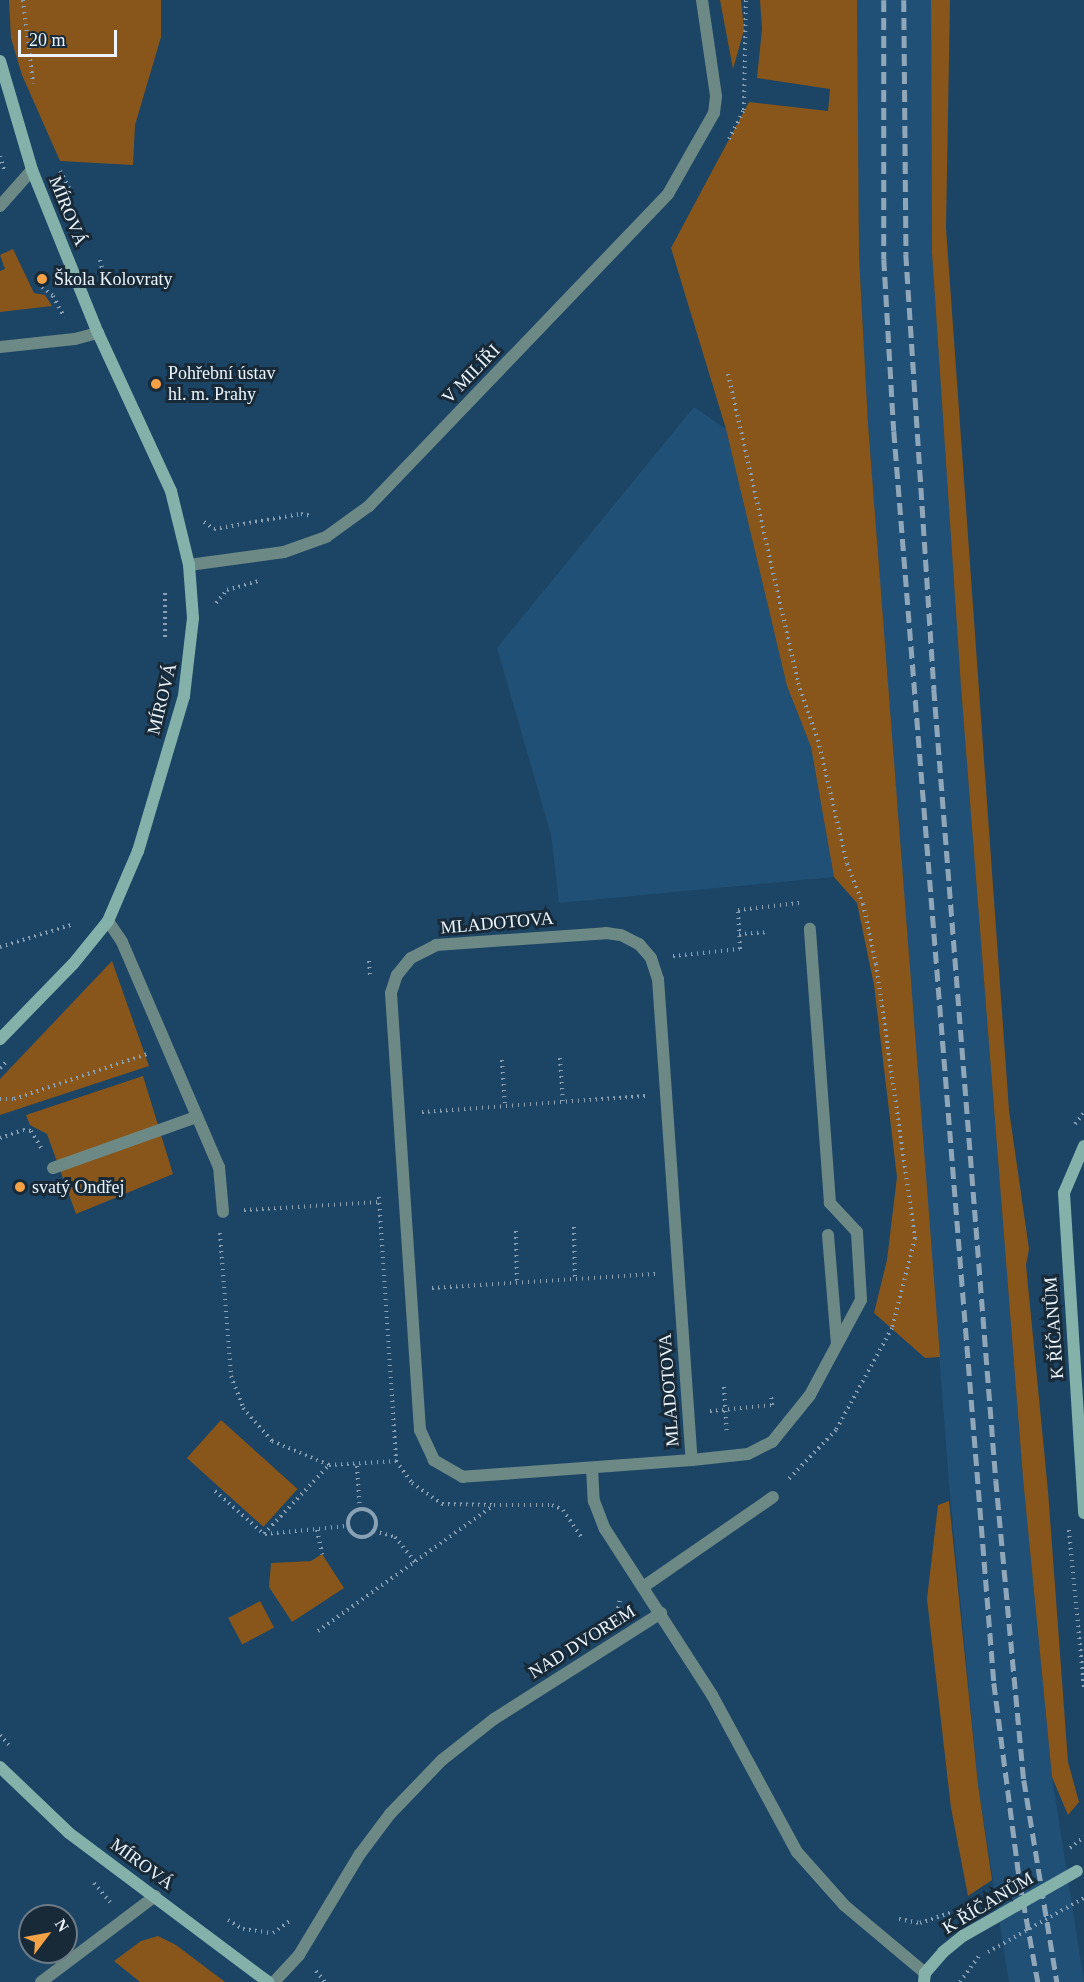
<!DOCTYPE html>
<html>
<head>
<meta charset="utf-8">
<style>
	body { margin:0 }
	#map { position:relative; width:1084px; height:1982px; overflow:hidden; background:#1c4465; font-family:"Times New Roman",serif }
	div>[style] { position:absolute }
	[style*='--x'] { left:calc(var(--x)*1px); top:calc(var(--y)*1px); width:calc(var(--w)*1px); rotate:calc(var(--a)*1deg) }
	.built>* { inset:0; background:#205075 }
	.green>* { inset:0; background:#88561a; transform-origin:0 0 }
	.path>* { height:4px; margin-top:-2px; transform-origin:0; background:repeating-linear-gradient(90deg,#89a1b5 0 1.5px,transparent 0 6px) }
	.path>.ring { margin:-2px; padding:0; box-sizing:content-box; background:none; border:4px solid #89a1b5; border-radius:50% }
	.lane>* { height:12px; margin:-6px; padding:0 6px; transform-origin:6px; border-radius:6px; background:#6d8985 }
	.street>* { height:12px; margin:-6px; padding:0 6px; transform-origin:6px; border-radius:6px; background:#6d8985 }
	.secondary>* { height:12px; margin:-6px; padding:0 6px; transform-origin:6px; border-radius:6px; background:#84b1aa }
	.rail>* { height:4.5px; margin-top:-2.25px; transform-origin:0; background:repeating-linear-gradient(90deg,#90a7ba 0 12px,transparent 0 18px) }
	.path-bridge>* { height:4px; margin-top:-2px; transform-origin:0; background:repeating-linear-gradient(90deg,#89a1b5 0 1.5px,transparent 0 6px) }
	.secondary-bridge>* { height:12px; margin:-6px; padding:0 6px; transform-origin:6px; border-radius:6px; background:#84b1aa }
	.dots>* { width:16px; height:16px; translate:-50% -50%; box-sizing:border-box; border:3px solid #182a38; border-radius:50% }
	span { translate:-50% -50%; white-space:nowrap; text-align:center; line-height:1.15; -webkit-text-stroke:6px #182a38; paint-order:stroke }
	.street-label { font-size:18px; color:#ecf5fd }
	.poi-label { font-size:18px; color:#ecf5fd }
	.left { translate:0 -50%; text-align:left }
	.north { position:absolute; left:18px; top:1904px; width:60px; height:60px; box-sizing:border-box; background:#182a38; border:2px solid #6d7b87; border-radius:50%; rotate:58deg; font-size:16px; font-weight:700; line-height:24px; text-align:center; color:#ecf5fd }
	.north::after { content:''; display:block; margin:auto; width:21px; height:27px; background:#f5a246; clip-path:polygon(50% 0,100% 100%,50% 72%,0 100%) }
	.scale { position:absolute; left:18px; top:30px; width:99px; height:27px; box-sizing:border-box; border:3px solid #ecf5fd; border-top:0; padding-left:8px; font-size:18px; line-height:21px; white-space:nowrap; color:#ecf5fd; -webkit-text-stroke:4px #182a38; paint-order:stroke }
</style>
</head>
<body>
<div id="map">
	<div class="built">
		<i style="clip-path:polygon(857px 0,931px 0,932px 253px,961px 687px,1023px 1478px,1052px 1777px,1084px 1982px,1009px 1982px,978px 1785px,949px 1484px,868px 424px,859px 256px)"></i>
		<i style="clip-path:polygon(694px 407px,726px 429px,787px 686px,811px 747px,834px 877px,559px 903px,551px 835px,497px 648px)"></i>
	</div>
	<div class="green">
		<i style="clip-path:polygon(9px 0,161px 0,161px 37px,135px 125px,133px 165px,60px 161px,22px 75px,11px 38px)"></i>
		<i style="clip-path:polygon(720px 0,741px 0,744px 30px,733px 69px)"></i>
		<i style="clip-path:polygon(760px 0,857px 0,859px 256px,868px 424px,940px 1357px,925px 1358px,874px 1313px,887px 1260px,897px 1177px,874px 985px,857px 903px,834px 877px,811px 747px,787px 686px,726px 429px,671px 248px,749px 102px,828px 111px,830px 89px,757px 78px,762px 29px)"></i>
		<i style="clip-path:polygon(931px 0,950px 0,946px 228px,1009px 1110px,1029px 1249px,1026px 1265px,1048px 1491px,1068px 1762px,1079px 1802px,1068px 1815px,1052px 1777px,1023px 1478px,961px 687px,932px 253px)"></i>
		<i style="clip-path:polygon(13px 249px,34px 293px,45px 295px,52px 306px,0 312px,0 271px,5px 269px,0 255px)"></i>
		<i style="clip-path:polygon(112px 961px,149px 1066px,0 1115px,0 1079px)"></i>
		<i style="clip-path:polygon(143px 1076px,173px 1174px,76px 1214px,47px 1134px,30px 1125px,26px 1115px)"></i>
		<i style="left:221px;top:1420px;width:103px;height:51px;rotate:42deg"></i>
		<i style="clip-path:polygon(949px 1501px,978px 1785px,992px 1880px,968px 1896px,951px 1808px,927px 1599px,938px 1505px)"></i>
		<i style="clip-path:polygon(322px 1554px,344px 1588px,292px 1622px,269px 1587px,271px 1563px,311px 1561px)"></i>
		<i style="left:260px;top:1601px;width:30px;height:36px;rotate:62deg"></i>
		<i style="clip-path:polygon(158px 1936px,176px 1945px,225px 1982px,140px 1982px,114px 1961px,141px 1941px)"></i>
	</div>
	<div class="path">
		<i style="--x:23;--y:0;--w:84;--a:83.1"></i>
		<i style="--x:729;--y:139;--w:33;--a:-63"></i>
		<i style="--x:744;--y:110;--w:110;--a:-89"></i>
		<i style="--x:0;--y:156;--w:14;--a:73"></i>
		<i style="--x:60;--y:171;--w:29;--a:61"></i>
		<i style="--x:100;--y:260;--w:26;--a:77"></i>
		<i style="--x:42;--y:287;--w:14;--a:39"></i>
		<i style="--x:53;--y:296;--w:24;--a:62"></i>
		<i style="--x:728;--y:374;--w:317;--a:77.2"></i>
		<i style="--x:798;--y:683;--w:60;--a:70.7"></i>
		<i style="--x:818;--y:740;--w:127;--a:76.8"></i>
		<i style="--x:847;--y:864;--w:43;--a:68.2"></i>
		<i style="--x:863;--y:904;--w:61;--a:77.8"></i>
		<i style="--x:876;--y:964;--w:277;--a:81.9"></i>
		<i style="--x:915;--y:1238;--w:93;--a:104.3"></i>
		<i style="--x:892;--y:1328;--w:116;--a:118.8"></i>
		<i style="--x:836;--y:1430;--w:71;--a:133.9"></i>
		<i style="--x:204;--y:522;--w:12;--a:35"></i>
		<i style="--x:214;--y:529;--w:88;--a:-9.8"></i>
		<i style="--x:301;--y:514;--w:11;--a:10"></i>
		<i style="--x:216;--y:603;--w:17;--a:-50"></i>
		<i style="--x:227;--y:590;--w:32;--a:-16"></i>
		<i style="--x:165;--y:637;--w:44;--a:-90"></i>
		<i style="--x:739;--y:934;--w:30;--a:-4"></i>
		<i style="--x:0;--y:947;--w:77;--a:-17.3"></i>
		<i style="--x:673;--y:956;--w:67;--a:-6"></i>
		<i style="--x:740;--y:949;--w:39;--a:-93"></i>
		<i style="--x:738;--y:910;--w:62;--a:-6.4"></i>
		<i style="--x:369;--y:961;--w:16;--a:86"></i>
		<i style="--x:560;--y:1058;--w:43;--a:86"></i>
		<i style="--x:502;--y:1060;--w:45;--a:86.2"></i>
		<i style="--x:0;--y:1068;--w:8;--a:-45"></i>
		<i style="--x:0;--y:1099;--w:14;--a:0"></i>
		<i style="--x:14;--y:1099;--w:140;--a:-18.7"></i>
		<i style="--x:422;--y:1112;--w:224;--a:-4.1"></i>
		<i style="--x:1075;--y:1124;--w:14;--a:-51"></i>
		<i style="--x:0;--y:1138;--w:24;--a:-19"></i>
		<i style="--x:23;--y:1130;--w:8;--a:7"></i>
		<i style="--x:31;--y:1131;--w:21;--a:59"></i>
		<i style="--x:379;--y:1197;--w:265;--a:86.3"></i>
		<i style="--x:396;--y:1461;--w:27;--a:54"></i>
		<i style="--x:412;--y:1483;--w:37;--a:35"></i>
		<i style="--x:442;--y:1504;--w:51;--a:1.1"></i>
		<i style="--x:244;--y:1210;--w:135;--a:-3.4"></i>
		<i style="--x:574;--y:1227;--w:52;--a:88.9"></i>
		<i style="--x:516;--y:1231;--w:52;--a:88.9"></i>
		<i style="--x:220;--y:1233;--w:143;--a:85.6"></i>
		<i style="--x:231;--y:1376;--w:34;--a:69"></i>
		<i style="--x:243;--y:1408;--w:44;--a:48.7"></i>
		<i style="--x:272;--y:1441;--w:62;--a:22.8"></i>
		<i style="--x:329;--y:1465;--w:67;--a:-3.4"></i>
		<i style="--x:432;--y:1288;--w:224;--a:-3.6"></i>
		<i style="--x:724;--y:1387;--w:48;--a:86.4"></i>
		<i style="--x:710;--y:1411;--w:62;--a:-5.5"></i>
		<i style="--x:772;--y:1405;--w:10;--a:-96"></i>
		<i style="--x:357;--y:1466;--w:44;--a:86.1"></i>
		<i style="--x:215;--y:1491;--w:65;--a:41.3"></i>
		<i style="--x:264;--y:1534;--w:95;--a:-46.7"></i>
		<i class="ring" style="left:348px;top:1509px;width:24px;height:24px"></i>
		<i style="--x:317;--y:1530;--w:25;--a:78"></i>
		<i style="--x:1069;--y:1530;--w:161;--a:84.6"></i>
		<i style="--x:374;--y:1531;--w:22;--a:16"></i>
		<i style="--x:395;--y:1537;--w:32;--a:51"></i>
		<i style="--x:265;--y:1534;--w:83;--a:-5.5"></i>
		<i style="--x:617;--y:1614;--w:15;--a:-79"></i>
		<i style="--x:318;--y:1631;--w:216;--a:-35.6"></i>
		<i style="--x:494;--y:1505;--w:58;--a:0"></i>
		<i style="--x:552;--y:1505;--w:12;--a:24"></i>
		<i style="--x:563;--y:1510;--w:32;--a:56"></i>
		<i style="--x:0;--y:1735;--w:13;--a:48"></i>
		<i style="--x:1070;--y:1848;--w:18;--a:-38"></i>
		<i style="--x:94;--y:1883;--w:25;--a:50"></i>
		<i style="--x:899;--y:1919;--w:21;--a:11"></i>
		<i style="--x:920;--y:1923;--w:40;--a:-18.9"></i>
		<i style="--x:228;--y:1920;--w:17;--a:31"></i>
		<i style="--x:243;--y:1929;--w:30;--a:8"></i>
		<i style="--x:273;--y:1933;--w:22;--a:-36"></i>
		<i style="--x:316;--y:1971;--w:14;--a:51"></i>
		<i style="--x:960;--y:1982;--w:32;--a:-54"></i>
	</div>
	<div class="lane">
		<i style="--x:108;--y:921;--w:25;--a:56"></i>
		<i style="--x:122;--y:942;--w:245;--a:66.7"></i>
		<i style="--x:219;--y:1167;--w:45;--a:84.9"></i>
		<i style="--x:53;--y:1168;--w:152;--a:-19.6"></i>
		<i style="--x:828;--y:1235;--w:109;--a:85.3"></i>
		<i style="--x:692;--y:1460;--w:56;--a:-6.1"></i>
		<i style="--x:748;--y:1454;--w:27;--a:-27"></i>
		<i style="--x:772;--y:1442;--w:60;--a:-51"></i>
		<i style="--x:810;--y:1395;--w:108;--a:-61.8"></i>
		<i style="--x:861;--y:1300;--w:68;--a:-93.4"></i>
		<i style="--x:857;--y:1232;--w:40;--a:-133"></i>
		<i style="--x:830;--y:1203;--w:275;--a:-94.2"></i>
		<i style="--x:643;--y:1587;--w:158;--a:-34.7"></i>
	</div>
	<div class="street">
		<i style="--x:0;--y:206;--w:48;--a:-48.4"></i>
		<i style="--x:0;--y:347;--w:75;--a:-6.1"></i>
		<i style="--x:75;--y:339;--w:24;--a:-15"></i>
		<i style="--x:189;--y:565;--w:96;--a:-7.8"></i>
		<i style="--x:284;--y:552;--w:45;--a:-19.7"></i>
		<i style="--x:326;--y:537;--w:53;--a:-35.8"></i>
		<i style="--x:369;--y:506;--w:432;--a:-46.2"></i>
		<i style="--x:668;--y:194;--w:93;--a:-60.4"></i>
		<i style="--x:714;--y:113;--w:17;--a:-83"></i>
		<i style="--x:716;--y:96;--w:97;--a:-98.3"></i>
		<i style="--x:606;--y:933;--w:15;--a:8"></i>
		<i style="--x:621;--y:935;--w:20;--a:27"></i>
		<i style="--x:639;--y:944;--w:18;--a:49"></i>
		<i style="--x:651;--y:958;--w:22;--a:72"></i>
		<i style="--x:658;--y:979;--w:482;--a:86"></i>
		<i style="--x:692;--y:1460;--w:230;--a:175.8"></i>
		<i style="--x:463;--y:1477;--w:34;--a:-150"></i>
		<i style="--x:434;--y:1460;--w:33;--a:-115"></i>
		<i style="--x:420;--y:1430;--w:438;--a:-93.8"></i>
		<i style="--x:391;--y:993;--w:19;--a:-72"></i>
		<i style="--x:397;--y:975;--w:22;--a:-51"></i>
		<i style="--x:411;--y:958;--w:28;--a:-27"></i>
		<i style="--x:436;--y:945;--w:170;--a:-4"></i>
		<i style="--x:592;--y:1468;--w:33;--a:87"></i>
		<i style="--x:594;--y:1501;--w:30;--a:69"></i>
		<i style="--x:605;--y:1529;--w:197;--a:57.2"></i>
		<i style="--x:712;--y:1695;--w:179;--a:61.6"></i>
		<i style="--x:797;--y:1852;--w:71;--a:48.4"></i>
		<i style="--x:844;--y:1905;--w:106;--a:40"></i>
		<i style="--x:41;--y:1982;--w:143;--a:-37"></i>
		<i style="--x:274;--y:1982;--w:37;--a:-47"></i>
		<i style="--x:299;--y:1955;--w:118;--a:-58.9"></i>
		<i style="--x:360;--y:1854;--w:50;--a:-53.1"></i>
		<i style="--x:390;--y:1814;--w:75;--a:-46.1"></i>
		<i style="--x:442;--y:1760;--w:66;--a:-38.3"></i>
		<i style="--x:494;--y:1719;--w:198;--a:-32.4"></i>
	</div>
	<div class="secondary">
		<i style="--x:0;--y:61;--w:114;--a:73.6"></i>
		<i style="--x:32;--y:170;--w:176;--a:68"></i>
		<i style="--x:98;--y:333;--w:174;--a:65.2"></i>
		<i style="--x:171;--y:491;--w:76;--a:76.3"></i>
		<i style="--x:189;--y:565;--w:53;--a:85.7"></i>
		<i style="--x:193;--y:618;--w:79;--a:96.6"></i>
		<i style="--x:184;--y:696;--w:162;--a:106.5"></i>
		<i style="--x:138;--y:851;--w:76;--a:113.2"></i>
		<i style="--x:108;--y:921;--w:55;--a:129.1"></i>
		<i style="--x:73;--y:964;--w:105;--a:134.2"></i>
		<i style="--x:1084;--y:1146;--w:51;--a:113.1"></i>
		<i style="--x:1064;--y:1193;--w:321;--a:86.4"></i>
		<i style="--x:0;--y:1767;--w:95;--a:43.7"></i>
		<i style="--x:69;--y:1833;--w:249;--a:36.8"></i>
		<i style="--x:924;--y:1982;--w:9;--a:-84"></i>
		<i style="--x:925;--y:1973;--w:28;--a:-49"></i>
		<i style="--x:943;--y:1952;--w:26;--a:-39"></i>
	</div>
	<div class="rail">
		<i style="--x:884;--y:0;--w:259;--a:90"></i>
		<i style="--x:884;--y:259;--w:172;--a:86.7"></i>
		<i style="--x:894;--y:431;--w:1256;--a:85.43"></i>
		<i style="--x:994;--y:1683;--w:202;--a:82.6"></i>
		<i style="--x:1020;--y:1883;--w:101;--a:79.7"></i>
		<i style="--x:904;--y:0;--w:254;--a:89.5"></i>
		<i style="--x:906;--y:254;--w:436;--a:86.3"></i>
		<i style="--x:934;--y:689;--w:793;--a:85.52"></i>
		<i style="--x:996;--y:1480;--w:301;--a:84.7"></i>
		<i style="--x:1024;--y:1780;--w:205;--a:80.7"></i>
	</div>
	<div class="path-bridge">
		<i style="--x:988;--y:1952;--w:110;--a:-29.4"></i>
	</div>
	<div class="secondary-bridge">
		<i style="--x:963;--y:1936;--w:131;--a:-29.7"></i>
	</div>
	<div class="dots">
		<i style="left:42px;top:279px;background:#f5a246"></i>
		<i style="left:156px;top:384px;background:#f5a246"></i>
		<i style="left:20px;top:1187px;background:#f5a246"></i>
	</div>
	<div class="street-label">
		<span style="left:68px;top:211px;rotate:68deg">MÍROVÁ</span>
		<span style="left:471px;top:374px;rotate:-46deg">V MILÍŘI</span>
		<span style="left:162px;top:699px;rotate:-76deg">MÍROVÁ</span>
		<span style="left:497px;top:923px;rotate:-5deg">MLADOTOVA</span>
		<span style="left:1054px;top:1328px;rotate:-94deg">K ŘÍČANŮM</span>
		<span style="left:669px;top:1390px;rotate:-94deg">MLADOTOVA</span>
		<span style="left:582px;top:1642px;rotate:-32deg">NAD DVOREM</span>
		<span style="left:142px;top:1864px;rotate:36deg">MÍROVÁ</span>
		<span style="left:988px;top:1903px;rotate:-31deg">K ŘÍČANŮM</span>
	</div>
	<div class="poi-label">
		<span class="left" style="left:54px;top:279px">Škola Kolovraty</span>
		<span class="left" style="left:168px;top:384px">Pohřební ústav<br>hl. m. Prahy</span>
		<span class="left" style="left:32px;top:1187px">svatý Ondřej</span>
	</div>
	<div class="north">N</div>
	<div class="scale">20 m</div>
</div>
</body>
</html>
